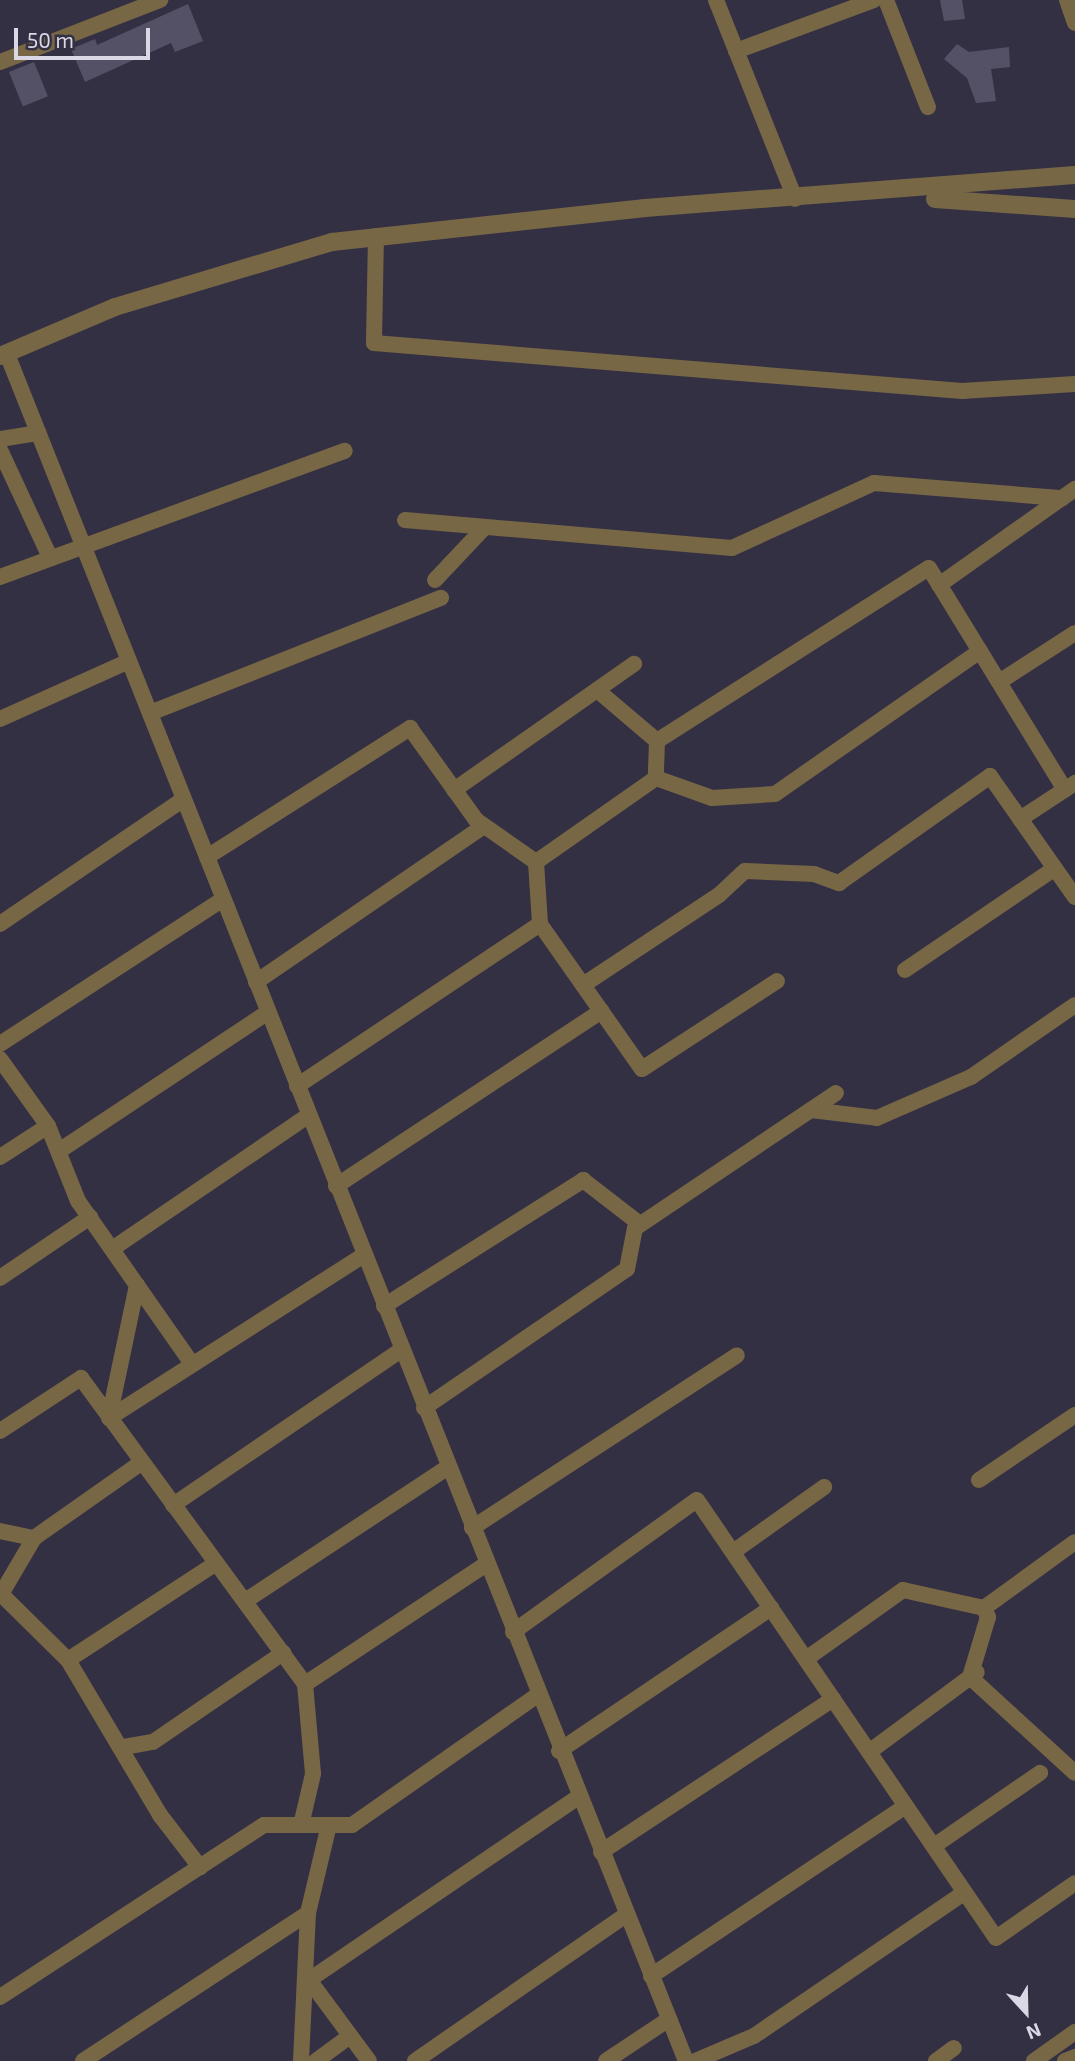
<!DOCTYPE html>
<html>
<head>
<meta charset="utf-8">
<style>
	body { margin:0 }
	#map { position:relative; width:1075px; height:2061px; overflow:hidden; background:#343044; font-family:"Exo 2",sans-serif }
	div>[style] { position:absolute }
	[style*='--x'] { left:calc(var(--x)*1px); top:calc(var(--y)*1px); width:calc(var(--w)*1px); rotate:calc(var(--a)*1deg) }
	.building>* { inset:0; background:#545066; transform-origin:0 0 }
	.minor>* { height:16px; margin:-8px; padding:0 8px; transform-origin:8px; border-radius:8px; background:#786745 }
	.tertiary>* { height:18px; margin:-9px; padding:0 9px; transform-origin:9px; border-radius:9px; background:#786745 }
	span { translate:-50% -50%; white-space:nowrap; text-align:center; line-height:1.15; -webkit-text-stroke:7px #343044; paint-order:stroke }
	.north { position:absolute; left:991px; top:1977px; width:70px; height:70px; -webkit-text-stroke:5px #343044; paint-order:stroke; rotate:158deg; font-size:19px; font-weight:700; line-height:28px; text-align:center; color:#dad8e5 }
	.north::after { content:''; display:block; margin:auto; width:24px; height:32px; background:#dad8e5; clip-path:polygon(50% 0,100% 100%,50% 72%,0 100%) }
	.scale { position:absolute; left:14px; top:28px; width:136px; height:32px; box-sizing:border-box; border:4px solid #dad8e5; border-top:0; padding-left:9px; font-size:21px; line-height:24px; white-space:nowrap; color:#dad8e5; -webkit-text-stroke:5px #343044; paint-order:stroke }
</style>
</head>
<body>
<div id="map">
	<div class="building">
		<i style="clip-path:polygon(940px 0,962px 0,965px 19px,944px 21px)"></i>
		<i style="clip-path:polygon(188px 4px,203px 41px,175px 52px,171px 43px,85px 82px,71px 49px,95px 39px,97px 45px)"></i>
		<i style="clip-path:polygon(957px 44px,969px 52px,1009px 47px,1010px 67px,991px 69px,996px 101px,976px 103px,967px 78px,944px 59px)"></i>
		<i style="left:34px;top:62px;width:37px;height:27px;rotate:68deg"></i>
	</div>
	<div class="minor">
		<i style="--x:716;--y:0;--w:214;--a:68.3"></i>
		<i style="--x:886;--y:0;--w:115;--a:68.6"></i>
		<i style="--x:1067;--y:0;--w:24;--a:71"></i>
		<i style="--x:736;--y:51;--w:147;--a:-20.3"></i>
		<i style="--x:0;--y:62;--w:172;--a:-21.2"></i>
		<i style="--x:376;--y:236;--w:107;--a:91.1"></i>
		<i style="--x:374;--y:343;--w:590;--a:4.67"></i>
		<i style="--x:962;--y:391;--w:113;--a:-3.5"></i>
		<i style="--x:7;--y:354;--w:1837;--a:68.31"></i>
		<i style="--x:0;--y:439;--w:39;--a:-9"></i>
		<i style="--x:0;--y:450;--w:116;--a:65"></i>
		<i style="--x:405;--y:520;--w:328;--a:4.9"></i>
		<i style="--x:732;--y:548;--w:156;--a:-24.6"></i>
		<i style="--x:874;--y:483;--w:189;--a:4.6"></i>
		<i style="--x:1062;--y:498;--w:16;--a:-35"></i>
		<i style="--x:0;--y:577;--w:367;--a:-20.1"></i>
		<i style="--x:435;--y:580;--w:73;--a:-46.7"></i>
		<i style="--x:939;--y:585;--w:151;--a:-35.3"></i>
		<i style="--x:999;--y:682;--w:90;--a:-32.8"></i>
		<i style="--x:597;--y:690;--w:79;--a:40.4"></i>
		<i style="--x:150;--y:713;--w:313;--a:-21.6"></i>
		<i style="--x:0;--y:719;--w:141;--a:-24.2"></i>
		<i style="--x:657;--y:741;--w:322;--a:-32.5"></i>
		<i style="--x:929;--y:568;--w:260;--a:58.5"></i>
		<i style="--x:657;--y:741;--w:37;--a:92"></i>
		<i style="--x:656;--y:778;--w:59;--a:19.7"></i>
		<i style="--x:712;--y:798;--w:63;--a:-3.6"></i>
		<i style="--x:775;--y:794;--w:250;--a:-34.9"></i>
		<i style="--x:454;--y:790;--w:220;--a:-35"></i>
		<i style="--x:1020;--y:819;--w:66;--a:-33.2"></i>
		<i style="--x:207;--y:857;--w:241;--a:-32.4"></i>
		<i style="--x:410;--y:728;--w:113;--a:54.3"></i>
		<i style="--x:476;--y:820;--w:73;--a:35"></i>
		<i style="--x:536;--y:862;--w:62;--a:86.3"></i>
		<i style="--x:540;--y:924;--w:177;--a:54.9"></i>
		<i style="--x:642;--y:1069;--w:161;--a:-33.1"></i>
		<i style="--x:536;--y:862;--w:146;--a:-35"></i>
		<i style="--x:0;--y:924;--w:222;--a:-34.2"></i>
		<i style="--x:905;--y:970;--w:181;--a:-34.2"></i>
		<i style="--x:256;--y:982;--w:276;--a:-34.4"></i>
		<i style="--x:583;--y:985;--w:163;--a:-33.5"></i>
		<i style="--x:719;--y:895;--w:35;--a:-43"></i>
		<i style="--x:745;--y:871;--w:69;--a:2.5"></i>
		<i style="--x:814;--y:874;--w:27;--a:20"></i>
		<i style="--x:839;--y:883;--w:185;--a:-35.3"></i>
		<i style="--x:990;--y:776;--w:148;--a:54.9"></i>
		<i style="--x:0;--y:1044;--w:266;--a:-33"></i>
		<i style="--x:0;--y:1059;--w:82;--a:54.4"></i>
		<i style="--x:48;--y:1126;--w:81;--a:68.2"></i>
		<i style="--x:78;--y:1201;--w:199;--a:55"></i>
		<i style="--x:297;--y:1086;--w:292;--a:-33.7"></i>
		<i style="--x:811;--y:1110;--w:66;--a:6.9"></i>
		<i style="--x:877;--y:1118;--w:103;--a:-23.6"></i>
		<i style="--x:971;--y:1077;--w:126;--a:-34.7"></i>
		<i style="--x:59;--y:1151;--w:251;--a:-33.6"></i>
		<i style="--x:0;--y:1157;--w:57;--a:-32.9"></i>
		<i style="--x:336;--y:1186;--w:318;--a:-33.4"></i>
		<i style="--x:112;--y:1249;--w:238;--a:-34.2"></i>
		<i style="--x:0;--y:1278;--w:109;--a:-34.1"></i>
		<i style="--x:384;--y:1306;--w:236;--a:-32.3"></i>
		<i style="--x:583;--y:1180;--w:72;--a:37.7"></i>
		<i style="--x:424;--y:1408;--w:246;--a:-34.4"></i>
		<i style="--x:627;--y:1269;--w:42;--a:-79"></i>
		<i style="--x:635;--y:1228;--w:242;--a:-33.9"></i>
		<i style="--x:109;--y:1418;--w:303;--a:-32.6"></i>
		<i style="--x:109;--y:1418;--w:136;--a:-78.1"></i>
		<i style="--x:0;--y:1431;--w:97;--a:-33.2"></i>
		<i style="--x:81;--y:1378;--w:379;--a:53.8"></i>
		<i style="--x:305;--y:1684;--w:90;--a:84.9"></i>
		<i style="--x:313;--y:1774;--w:52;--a:103.2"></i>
		<i style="--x:979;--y:1480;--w:116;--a:-34.1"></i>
		<i style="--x:173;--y:1505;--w:276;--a:-34.2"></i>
		<i style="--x:472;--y:1528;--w:316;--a:-33.1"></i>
		<i style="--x:0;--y:1531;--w:35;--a:12"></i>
		<i style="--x:733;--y:1552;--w:112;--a:-35.5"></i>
		<i style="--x:2;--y:1595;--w:93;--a:44.6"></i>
		<i style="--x:68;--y:1660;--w:180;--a:59.3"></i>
		<i style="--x:160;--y:1815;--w:66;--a:52.4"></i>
		<i style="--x:0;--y:1596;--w:67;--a:-59.6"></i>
		<i style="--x:34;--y:1538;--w:132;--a:-35.1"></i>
		<i style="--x:245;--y:1601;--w:243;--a:-33.4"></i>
		<i style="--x:984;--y:1608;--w:10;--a:66"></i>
		<i style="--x:988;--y:1617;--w:63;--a:106.7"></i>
		<i style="--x:970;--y:1677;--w:142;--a:42.4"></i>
		<i style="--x:984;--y:1608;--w:112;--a:-36"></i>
		<i style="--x:513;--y:1632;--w:226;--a:-35.7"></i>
		<i style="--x:697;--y:1500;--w:530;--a:55.68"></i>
		<i style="--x:996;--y:1938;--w:96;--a:-34.8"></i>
		<i style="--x:806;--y:1659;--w:119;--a:-35.4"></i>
		<i style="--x:903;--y:1590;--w:83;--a:12.5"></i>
		<i style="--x:68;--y:1660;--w:177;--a:-33.2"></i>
		<i style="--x:305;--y:1684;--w:217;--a:-33.5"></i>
		<i style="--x:124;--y:1747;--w:29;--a:-10"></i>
		<i style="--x:153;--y:1742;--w:158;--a:-34.4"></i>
		<i style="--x:559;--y:1751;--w:256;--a:-34"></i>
		<i style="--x:869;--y:1752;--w:134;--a:-36.5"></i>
		<i style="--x:934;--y:1846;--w:129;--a:-34.6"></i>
		<i style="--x:601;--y:1852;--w:278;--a:-33.4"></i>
		<i style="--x:651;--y:1976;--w:306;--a:-33.7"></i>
		<i style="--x:0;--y:1997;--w:315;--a:-33.1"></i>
		<i style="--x:264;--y:1825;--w:88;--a:0"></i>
		<i style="--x:352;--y:1825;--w:227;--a:-35"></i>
		<i style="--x:83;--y:2061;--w:269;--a:-33.3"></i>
		<i style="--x:301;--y:2061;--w:148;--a:-87.3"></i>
		<i style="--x:308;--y:1913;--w:90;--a:-76.6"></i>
		<i style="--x:316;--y:2061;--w:42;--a:-36.3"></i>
		<i style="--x:369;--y:2061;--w:101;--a:-126.5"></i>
		<i style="--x:309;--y:1980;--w:325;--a:-34.2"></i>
		<i style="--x:415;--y:2061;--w:257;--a:-34.7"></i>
		<i style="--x:606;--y:2061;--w:76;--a:-33.7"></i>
		<i style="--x:695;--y:2061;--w:64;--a:-23"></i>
		<i style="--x:754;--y:2036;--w:255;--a:-34.3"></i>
		<i style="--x:936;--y:2061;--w:22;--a:-36"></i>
		<i style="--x:1034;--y:2061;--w:50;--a:-35.3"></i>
		<i style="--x:1065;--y:2061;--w:11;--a:-22"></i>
	</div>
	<div class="tertiary">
		<i style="--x:935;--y:199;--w:140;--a:4.1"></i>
		<i style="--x:0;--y:356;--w:125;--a:-23.1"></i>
		<i style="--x:115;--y:307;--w:227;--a:-16.7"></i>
		<i style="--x:332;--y:242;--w:315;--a:-6.2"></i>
		<i style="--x:645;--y:208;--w:431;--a:-4.4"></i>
	</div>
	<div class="north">N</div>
	<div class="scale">50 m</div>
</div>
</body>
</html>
